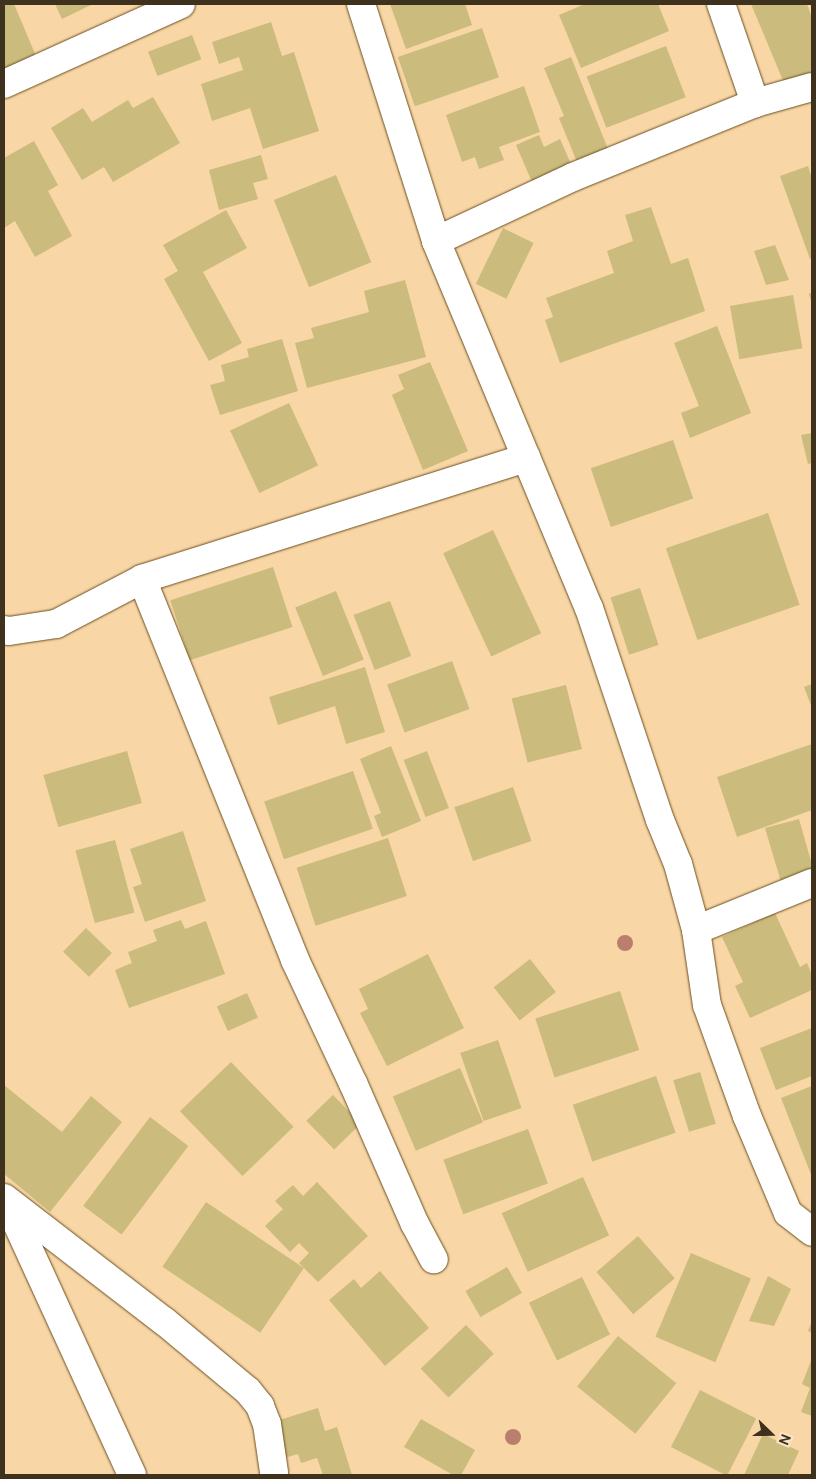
<!DOCTYPE html>
<html>
<head>
<meta charset="utf-8">
<style>
	body { margin:0 }
	#map { position:relative; width:816px; height:1479px; overflow:hidden; background:#f8d6a5; font-family:"DM Sans",sans-serif }
	div>[style] { position:absolute }
	[style*='--x'] { left:calc(var(--x)*1px); top:calc(var(--y)*1px); width:calc(var(--w)*1px); rotate:calc(var(--a)*1deg) }
	.building>* { inset:0; background:#cbbb7d; transform-origin:0 0 }
	.roads { filter:drop-shadow(0 0 1px #6b4e20) drop-shadow(0 0 1px #6b4e20) }
	.minor>* { height:28px; margin:-14px; padding:0 14px; transform-origin:14px; border-radius:14px; background:#fff }
	.trees>* { width:16px; height:16px; margin:-8px; border-radius:50%; background:#ba7e6d }
	span { translate:-50% -50%; white-space:nowrap; text-align:center; line-height:1.15; -webkit-text-stroke:4px #fae5c9; paint-order:stroke }
	.frame { position:absolute; inset:0; border:5px solid #3e311d; pointer-events:none }
	.north { position:absolute; left:746px; top:1409px; width:50px; height:50px; -webkit-text-stroke:4px #fae5c9; paint-order:stroke; rotate:112deg; font-size:14px; font-weight:700; line-height:20px; text-align:center; color:#3e311d }
	.north::after { content:''; display:block; margin:auto; width:18px; height:22px; background:#3e311d; clip-path:polygon(50% 0,100% 100%,50% 72%,0 100%) }
</style>
</head>
<body>
<div id="map">
	<div class="building">
		<i style="clip-path:polygon(4px 4px,14px 4px,39px 63px,4px 78px)"></i>
		<i style="clip-path:polygon(55px 4px,93px 4px,62px 19px)"></i>
		<i style="clip-path:polygon(390px 4px,465px 4px,472px 25px,406px 49px)"></i>
		<i style="clip-path:polygon(585px 4px,658px 4px,669px 31px,581px 68px,559px 15px)"></i>
		<i style="clip-path:polygon(751px 4px,807px 4px,812px 18px,812px 72px,784px 83px)"></i>
		<i style="clip-path:polygon(271px 22px,282px 56px,294px 52px,319px 131px,263px 149px,250px 108px,212px 121px,201px 84px,243px 70px,239px 57px,219px 64px,212px 42px)"></i>
		<i style="left:482px;top:28px;width:52px;height:89px;rotate:71deg"></i>
		<i style="left:192px;top:35px;width:26px;height:47px;rotate:69deg"></i>
		<i style="left:666px;top:46px;width:55px;height:85px;rotate:69deg"></i>
		<i style="clip-path:polygon(571px 57px,608px 149px,577px 162px,559px 118px,564px 116px,544px 68px)"></i>
		<i style="clip-path:polygon(524px 86px,540px 132px,499px 147px,504px 160px,479px 169px,475px 157px,462px 162px,446px 115px)"></i>
		<i style="clip-path:polygon(153px 97px,180px 143px,113px 182px,104px 167px,82px 180px,51px 128px,83px 108px,92px 122px,128px 100px,133px 108px)"></i>
		<i style="clip-path:polygon(539px 135px,544px 147px,560px 139px,571px 164px,532px 182px,516px 145px)"></i>
		<i style="clip-path:polygon(34px 141px,58px 185px,48px 191px,72px 236px,35px 257px,15px 221px,4px 228px,4px 158px)"></i>
		<i style="clip-path:polygon(261px 155px,268px 179px,253px 183px,258px 199px,219px 210px,209px 170px)"></i>
		<i style="clip-path:polygon(808px 166px,812px 179px,812px 258px,810px 259px,780px 176px)"></i>
		<i style="left:336px;top:175px;width:94px;height:67px;rotate:68deg"></i>
		<i style="clip-path:polygon(651px 207px,671px 264px,688px 258px,705px 311px,560px 363px,545px 320px,553px 317px,546px 298px,614px 273px,607px 251px,633px 241px,625px 215px)"></i>
		<i style="clip-path:polygon(226px 210px,247px 248px,203px 272px,242px 343px,209px 361px,164px 279px,178px 271px,163px 245px)"></i>
		<i style="left:503px;top:228px;width:34px;height:62px;rotate:26deg"></i>
		<i style="clip-path:polygon(775px 245px,789px 280px,766px 285px,754px 251px)"></i>
		<i style="clip-path:polygon(405px 280px,426px 357px,307px 388px,295px 343px,314px 338px,311px 328px,369px 312px,364px 291px)"></i>
		<i style="clip-path:polygon(812px 292px,812px 305px,809px 294px)"></i>
		<i style="left:793px;top:295px;width:54px;height:64px;rotate:80deg"></i>
		<i style="clip-path:polygon(717px 326px,751px 413px,690px 438px,681px 413px,699px 406px,674px 343px)"></i>
		<i style="clip-path:polygon(282px 339px,298px 391px,220px 415px,210px 385px,225px 381px,221px 365px,249px 357px,247px 349px)"></i>
		<i style="clip-path:polygon(430px 362px,468px 451px,423px 470px,392px 395px,404px 389px,398px 375px)"></i>
		<i style="left:289px;top:403px;width:69px;height:65px;rotate:65deg"></i>
		<i style="clip-path:polygon(812px 433px,812px 463px,808px 464px,801px 435px)"></i>
		<i style="left:673px;top:440px;width:62px;height:87px;rotate:71deg"></i>
		<i style="left:768px;top:513px;width:97px;height:108px;rotate:71deg"></i>
		<i style="left:493px;top:530px;width:114px;height:55px;rotate:65deg"></i>
		<i style="left:273px;top:567px;width:63px;height:108px;rotate:72deg"></i>
		<i style="left:640px;top:588px;width:60px;height:31px;rotate:72deg"></i>
		<i style="left:336px;top:591px;width:74px;height:44px;rotate:68deg"></i>
		<i style="left:390px;top:601px;width:59px;height:39px;rotate:69deg"></i>
		<i style="left:452px;top:661px;width:51px;height:69px;rotate:70deg"></i>
		<i style="clip-path:polygon(365px 667px,385px 732px,346px 744px,335px 706px,278px 725px,269px 697px)"></i>
		<i style="clip-path:polygon(812px 684px,812px 708px,804px 687px)"></i>
		<i style="left:566px;top:685px;width:66px;height:56px;rotate:76deg"></i>
		<i style="clip-path:polygon(812px 744px,812px 810px,737px 837px,717px 777px)"></i>
		<i style="clip-path:polygon(391px 746px,421px 821px,382px 837px,374px 816px,381px 813px,360px 759px)"></i>
		<i style="left:127px;top:751px;width:54px;height:87px;rotate:74deg"></i>
		<i style="left:427px;top:751px;width:61px;height:25px;rotate:69deg"></i>
		<i style="left:353px;top:771px;width:61px;height:94px;rotate:71deg"></i>
		<i style="left:513px;top:787px;width:57px;height:62px;rotate:71deg"></i>
		<i style="clip-path:polygon(799px 819px,812px 865px,812px 873px,781px 882px,765px 828px)"></i>
		<i style="clip-path:polygon(183px 831px,206px 901px,145px 922px,133px 887px,142px 884px,130px 849px)"></i>
		<i style="left:388px;top:838px;width:61px;height:96px;rotate:72deg"></i>
		<i style="left:115px;top:840px;width:75px;height:41px;rotate:75deg"></i>
		<i style="clip-path:polygon(775px 913px,800px 967px,807px 963px,812px 975px,812px 990px,750px 1018px,735px 986px,743px 982px,722px 937px)"></i>
		<i style="clip-path:polygon(181px 920px,185px 929px,206px 921px,225px 974px,129px 1008px,115px 970px,132px 963px,128px 952px,157px 941px,153px 930px)"></i>
		<i style="left:86px;top:928px;width:36px;height:33px;rotate:44deg"></i>
		<i style="clip-path:polygon(428px 954px,464px 1028px,387px 1066px,360px 1013px,368px 1009px,359px 989px)"></i>
		<i style="left:530px;top:959px;width:42px;height:46px;rotate:52deg"></i>
		<i style="left:620px;top:991px;width:62px;height:89px;rotate:72deg"></i>
		<i style="left:247px;top:993px;width:27px;height:33px;rotate:66deg"></i>
		<i style="clip-path:polygon(812px 1028px,812px 1076px,776px 1090px,760px 1048px)"></i>
		<i style="left:498px;top:1040px;width:72px;height:40px;rotate:71deg"></i>
		<i style="left:231px;top:1062px;width:90px;height:71px;rotate:46deg"></i>
		<i style="left:460px;top:1068px;width:59px;height:73px;rotate:67deg"></i>
		<i style="left:700px;top:1072px;width:54px;height:28px;rotate:73deg"></i>
		<i style="left:656px;top:1076px;width:60px;height:88px;rotate:71deg"></i>
		<i style="clip-path:polygon(4px 1085px,62px 1132px,91px 1096px,122px 1122px,50px 1212px,4px 1174px)"></i>
		<i style="clip-path:polygon(812px 1086px,812px 1177px,781px 1098px)"></i>
		<i style="left:333px;top:1095px;width:40px;height:37px;rotate:46deg"></i>
		<i style="left:150px;top:1117px;width:48px;height:111px;rotate:37deg"></i>
		<i style="left:528px;top:1129px;width:58px;height:90px;rotate:70deg"></i>
		<i style="left:583px;top:1177px;width:64px;height:89px;rotate:66deg"></i>
		<i style="clip-path:polygon(317px 1182px,368px 1236px,318px 1282px,299px 1263px,309px 1253px,299px 1243px,290px 1252px,265px 1226px,283px 1209px,275px 1201px,293px 1185px,303px 1196px)"></i>
		<i style="left:206px;top:1202px;width:118px;height:78px;rotate:34deg"></i>
		<i style="left:638px;top:1236px;width:56px;height:55px;rotate:49deg"></i>
		<i style="left:691px;top:1253px;width:65px;height:91px;rotate:23deg"></i>
		<i style="left:507px;top:1267px;width:30px;height:48px;rotate:60deg"></i>
		<i style="clip-path:polygon(380px 1271px,429px 1328px,385px 1366px,329px 1300px,354px 1279px,361px 1288px)"></i>
		<i style="clip-path:polygon(768px 1276px,791px 1289px,774px 1326px,749px 1321px)"></i>
		<i style="left:582px;top:1277px;width:64px;height:59px;rotate:64deg"></i>
		<i style="clip-path:polygon(812px 1321px,812px 1333px,808px 1331px)"></i>
		<i style="left:466px;top:1325px;width:40px;height:63px;rotate:46deg"></i>
		<i style="left:618px;top:1336px;width:75px;height:65px;rotate:39deg"></i>
		<i style="clip-path:polygon(812px 1358px,812px 1416px,801px 1412px,810px 1388px,802px 1384px)"></i>
		<i style="left:700px;top:1390px;width:63px;height:64px;rotate:27deg"></i>
		<i style="clip-path:polygon(318px 1408px,325px 1431px,337px 1427px,352px 1475px,323px 1475px,317px 1458px,301px 1463px,298px 1454px,284px 1458px,273px 1422px)"></i>
		<i style="clip-path:polygon(421px 1419px,475px 1450px,461px 1475px,453px 1475px,404px 1447px)"></i>
		<i style="clip-path:polygon(763px 1434px,799px 1451px,788px 1475px,744px 1475px)"></i>
	</div>
	<div class="roads">
		<div class="minor">
			<i style="--x:361;--y:4;--w:249;--a:72.4"></i>
			<i style="--x:436;--y:241;--w:398;--a:67.4"></i>
			<i style="--x:589;--y:608;--w:224;--a:71.5"></i>
			<i style="--x:660;--y:820;--w:48;--a:67.8"></i>
			<i style="--x:678;--y:864;--w:68;--a:74.7"></i>
			<i style="--x:696;--y:930;--w:76;--a:81.7"></i>
			<i style="--x:707;--y:1005;--w:118;--a:70.2"></i>
			<i style="--x:747;--y:1116;--w:105;--a:67.1"></i>
			<i style="--x:788;--y:1213;--w:31;--a:38"></i>
			<i style="--x:721;--y:4;--w:105;--a:71"></i>
			<i style="--x:4;--y:84;--w:194;--a:-24.3"></i>
			<i style="--x:436;--y:241;--w:151;--a:-25"></i>
			<i style="--x:573;--y:177;--w:196;--a:-22.1"></i>
			<i style="--x:755;--y:103;--w:59;--a:-15.7"></i>
			<i style="--x:142;--y:579;--w:411;--a:68.1"></i>
			<i style="--x:295;--y:960;--w:136;--a:64.8"></i>
			<i style="--x:353;--y:1083;--w:154;--a:66.3"></i>
			<i style="--x:415;--y:1224;--w:40;--a:62"></i>
			<i style="--x:4;--y:630;--w:5;--a:11"></i>
			<i style="--x:9;--y:631;--w:48;--a:-8.5"></i>
			<i style="--x:56;--y:624;--w:97;--a:-27.6"></i>
			<i style="--x:142;--y:579;--w:403;--a:-17.5"></i>
			<i style="--x:696;--y:930;--w:125;--a:-22.1"></i>
			<i style="--x:4;--y:1198;--w:202;--a:37.6"></i>
			<i style="--x:164;--y:1321;--w:109;--a:39.8"></i>
			<i style="--x:248;--y:1391;--w:19;--a:51"></i>
			<i style="--x:260;--y:1406;--w:19;--a:69"></i>
			<i style="--x:267;--y:1424;--w:49;--a:81.7"></i>
			<i style="--x:8;--y:1204;--w:298;--a:65.4"></i>
		</div>
	</div>
	<div class="trees">
		<i style="left:625px;top:943px"></i>
		<i style="left:513px;top:1437px"></i>
	</div>
	<div class="frame"></div>
	<div class="north">N</div>
</div>
</body>
</html>
